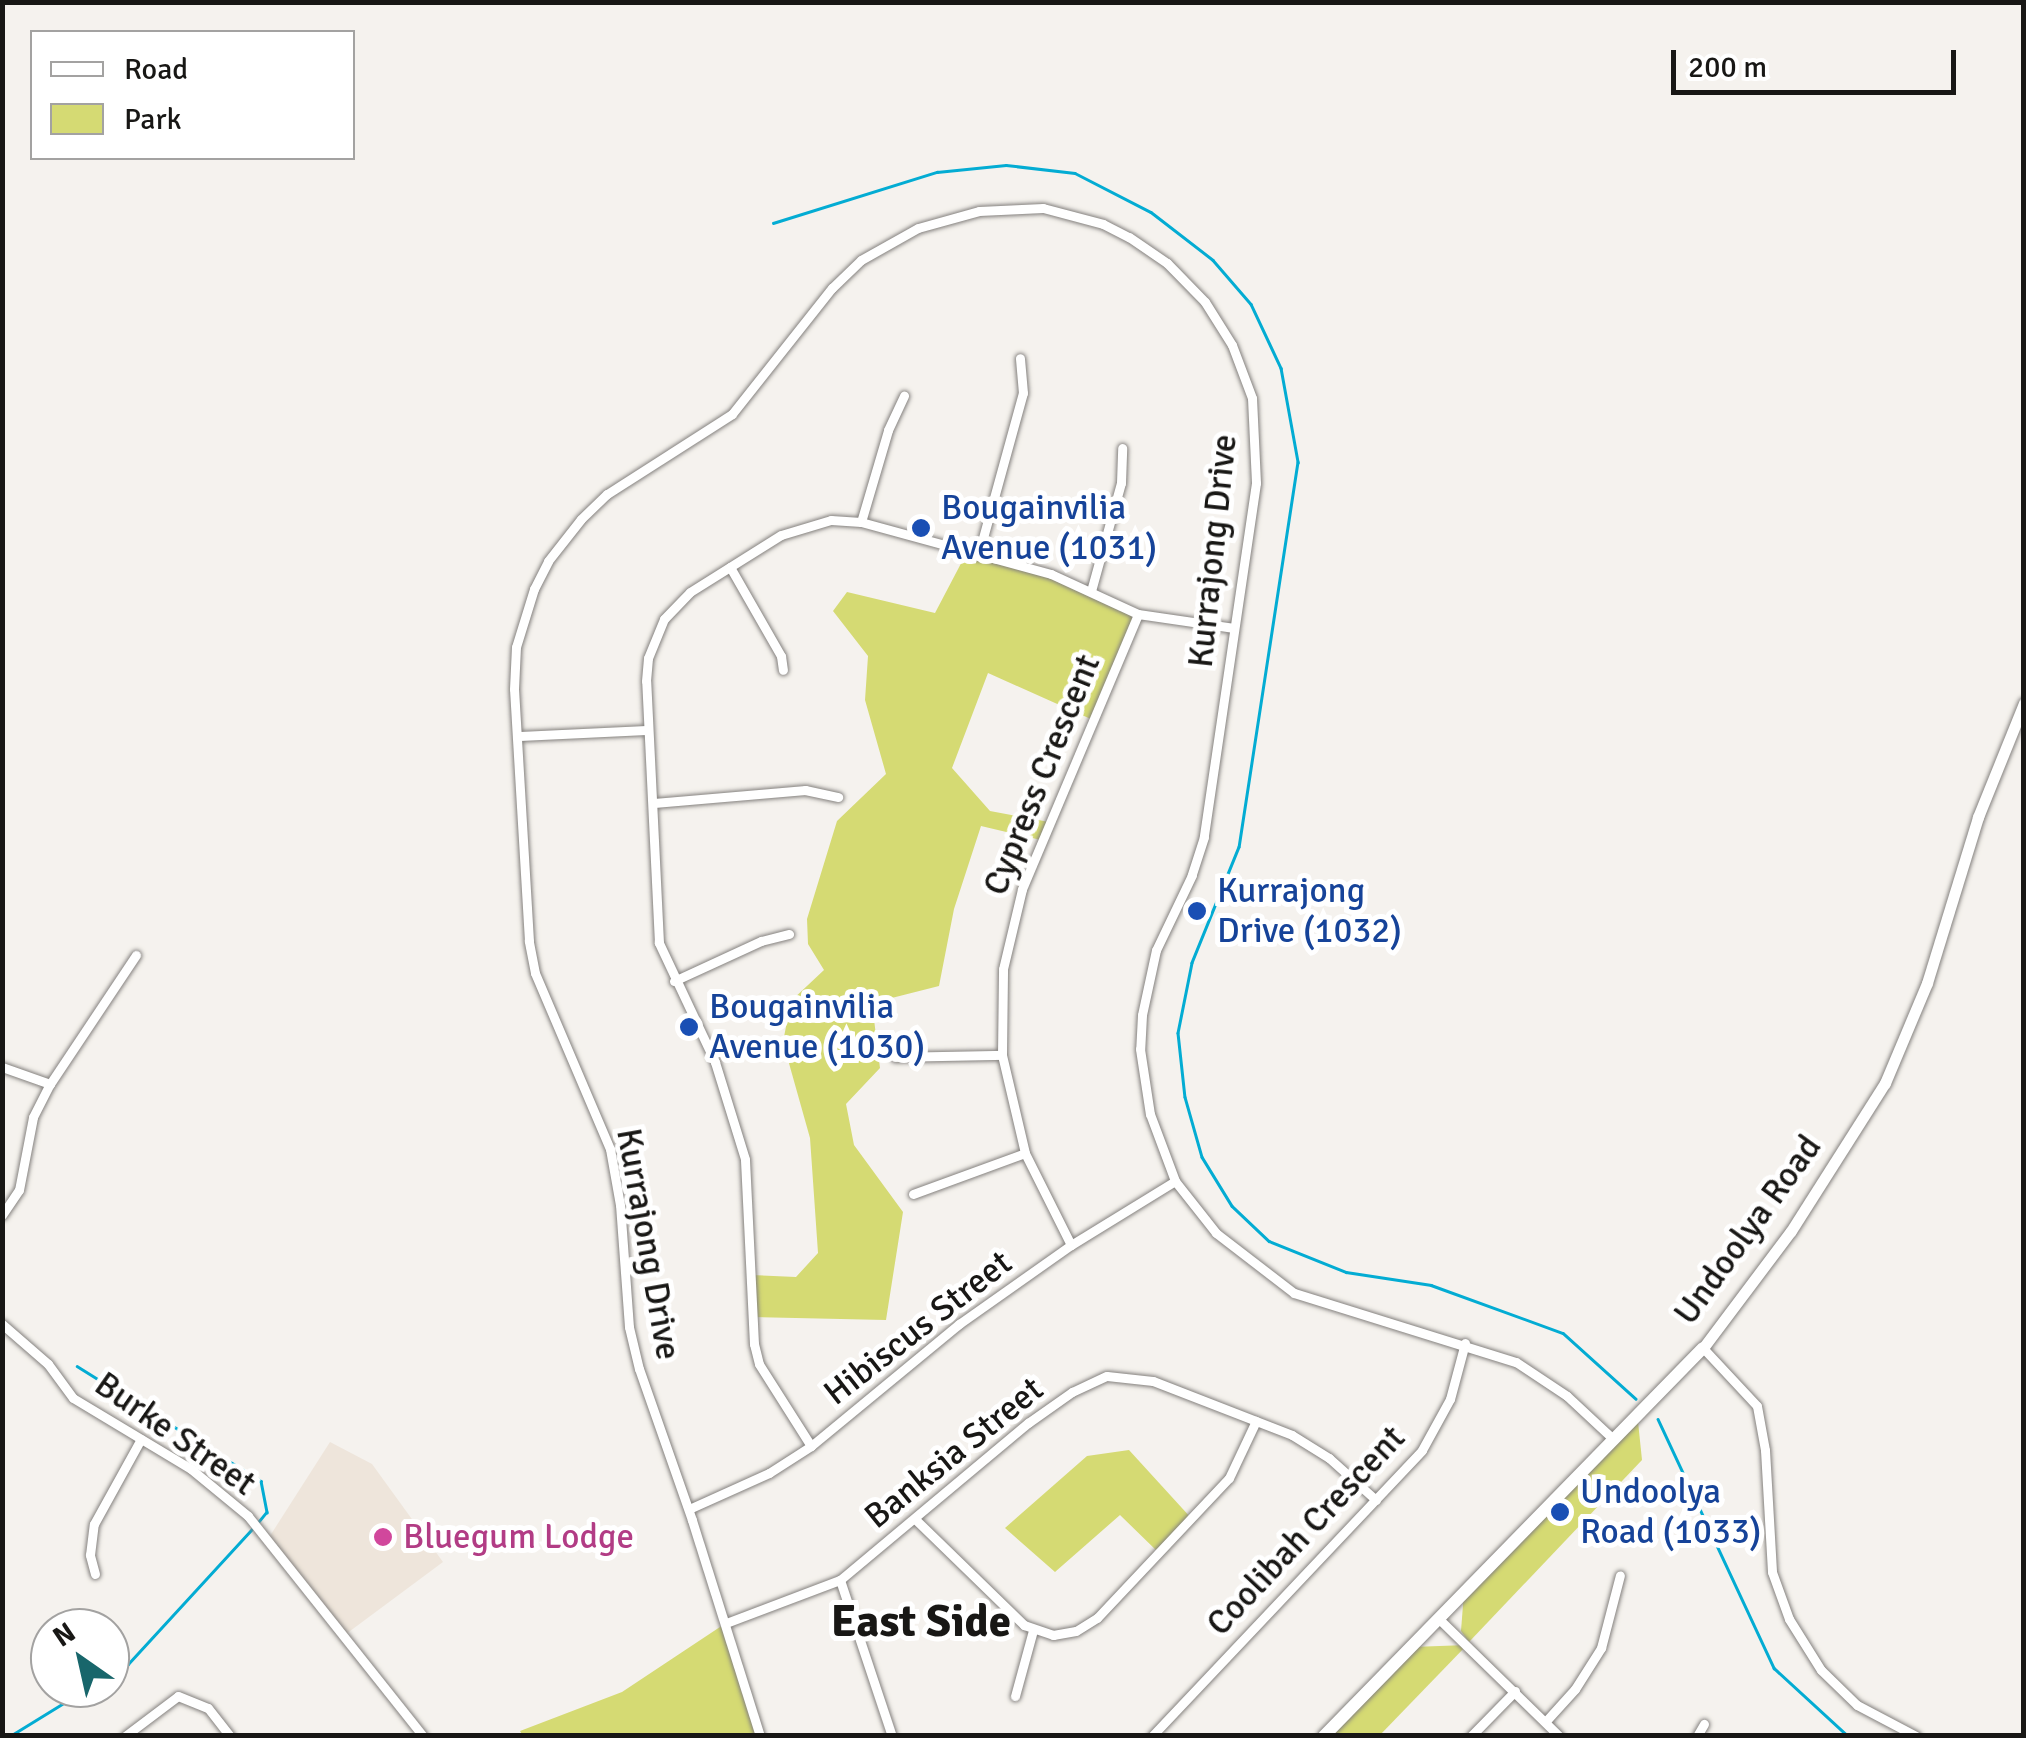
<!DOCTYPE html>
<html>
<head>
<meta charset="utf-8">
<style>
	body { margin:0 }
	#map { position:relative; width:2026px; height:1738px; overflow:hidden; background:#f5f2ee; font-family:Signika,sans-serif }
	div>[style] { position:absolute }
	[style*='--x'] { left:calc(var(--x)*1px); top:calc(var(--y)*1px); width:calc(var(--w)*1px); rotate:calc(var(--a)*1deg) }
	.built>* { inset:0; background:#eee5db }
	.green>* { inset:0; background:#d5da73 }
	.stream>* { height:2.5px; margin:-1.25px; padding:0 1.25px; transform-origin:1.25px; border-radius:1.25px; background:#03acd3 }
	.roads { filter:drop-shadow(0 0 2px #84817e) drop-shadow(0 0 2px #84817e) }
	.minor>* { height:9px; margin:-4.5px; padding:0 4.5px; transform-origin:4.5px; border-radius:4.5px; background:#fff }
	.tertiary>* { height:11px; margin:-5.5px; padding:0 5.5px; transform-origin:5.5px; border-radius:5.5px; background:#fff }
	.secondary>* { height:12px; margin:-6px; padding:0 6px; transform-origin:6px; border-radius:6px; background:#fff }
	.dots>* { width:28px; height:28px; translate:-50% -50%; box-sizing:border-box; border:5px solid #fff; border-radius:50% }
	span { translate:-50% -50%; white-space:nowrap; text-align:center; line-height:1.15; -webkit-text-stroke:10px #fff; paint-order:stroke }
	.transit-label { font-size:35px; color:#164399 }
	.left { translate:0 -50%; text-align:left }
	.street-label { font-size:35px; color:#181715 }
	.hotel-label { font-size:35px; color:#b23c85 }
	.district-label { font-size:45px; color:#181715; font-weight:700 }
	.frame { position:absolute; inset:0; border:5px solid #181715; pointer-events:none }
	.legend { position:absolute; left:30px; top:30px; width:325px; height:130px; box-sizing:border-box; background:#fff; border:2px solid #a3a2a1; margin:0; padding:12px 18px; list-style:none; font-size:30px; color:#181715 }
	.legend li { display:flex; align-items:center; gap:20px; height:50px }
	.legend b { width:50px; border:2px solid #a3a2a1 }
	.north { position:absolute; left:30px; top:1608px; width:100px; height:100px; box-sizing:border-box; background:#fff; border:2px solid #a3a2a1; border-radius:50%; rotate:326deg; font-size:28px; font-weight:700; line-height:40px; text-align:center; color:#181715 }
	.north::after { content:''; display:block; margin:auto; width:35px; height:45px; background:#18666b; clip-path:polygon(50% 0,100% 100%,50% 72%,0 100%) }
	.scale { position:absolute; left:1671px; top:50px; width:285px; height:45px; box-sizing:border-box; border:5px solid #181715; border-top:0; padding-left:12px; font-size:30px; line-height:35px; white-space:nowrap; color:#181715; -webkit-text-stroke:8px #fff; paint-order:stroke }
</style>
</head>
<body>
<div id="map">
	<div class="built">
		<i style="clip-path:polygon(330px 1442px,372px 1464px,443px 1562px,342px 1637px,268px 1539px)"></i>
	</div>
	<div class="green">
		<i style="clip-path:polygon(967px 552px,1051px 574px,1138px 614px,1093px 720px,988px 673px,952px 768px,990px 811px,1049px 822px,1041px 840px,981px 826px,954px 909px,939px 986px,872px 1003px,880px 1068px,846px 1104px,854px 1145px,903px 1212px,886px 1320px,752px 1317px,751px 1275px,796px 1277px,818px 1253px,810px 1138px,783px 1042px,791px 1001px,824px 970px,808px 944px,807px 919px,837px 821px,886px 774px,865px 700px,868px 656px,833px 611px,847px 592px,935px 613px)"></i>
		<i style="clip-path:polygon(1637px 1412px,1642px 1460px,1469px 1642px,1461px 1631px,1464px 1592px)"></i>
		<i style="clip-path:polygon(1129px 1450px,1192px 1519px,1159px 1553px,1120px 1515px,1055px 1572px,1005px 1528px,1087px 1456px)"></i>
		<i style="clip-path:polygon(726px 1623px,760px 1735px,523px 1736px,520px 1731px,622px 1692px)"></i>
		<i style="clip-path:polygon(1467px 1645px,1380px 1735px,1325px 1736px,1412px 1647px)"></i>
	</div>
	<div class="stream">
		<i style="--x:773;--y:223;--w:172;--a:-17.3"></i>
		<i style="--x:937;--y:172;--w:69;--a:-5.8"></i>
		<i style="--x:1006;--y:165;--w:69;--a:6.6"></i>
		<i style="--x:1075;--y:173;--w:85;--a:27.2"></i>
		<i style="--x:1151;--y:212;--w:78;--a:37.7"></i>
		<i style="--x:1213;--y:260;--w:58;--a:49.2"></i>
		<i style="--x:1251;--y:304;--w:71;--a:64.9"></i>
		<i style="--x:1281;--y:368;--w:96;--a:79.7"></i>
		<i style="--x:1298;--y:462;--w:389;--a:98.7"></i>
		<i style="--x:1239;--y:847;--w:125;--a:112.1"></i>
		<i style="--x:1192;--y:963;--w:71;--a:101.3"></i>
		<i style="--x:1178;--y:1033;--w:64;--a:83.8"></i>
		<i style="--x:1185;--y:1097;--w:62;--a:74.2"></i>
		<i style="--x:1202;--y:1157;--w:57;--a:58.5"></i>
		<i style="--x:1232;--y:1206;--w:51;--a:43.4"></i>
		<i style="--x:1269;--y:1241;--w:83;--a:21.9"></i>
		<i style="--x:1346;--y:1272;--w:86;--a:8.7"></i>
		<i style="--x:1431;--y:1285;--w:140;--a:20"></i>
		<i style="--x:1563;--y:1333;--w:98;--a:42.1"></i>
		<i style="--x:77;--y:1366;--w:217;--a:32"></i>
		<i style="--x:261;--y:1481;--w:32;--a:79"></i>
		<i style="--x:267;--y:1512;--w:14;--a:129"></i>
		<i style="--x:1658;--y:1419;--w:275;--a:65"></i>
		<i style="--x:1774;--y:1668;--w:100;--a:42.6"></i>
		<i style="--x:110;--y:1675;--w:21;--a:-31"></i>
		<i style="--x:128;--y:1664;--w:183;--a:-47.4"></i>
		<i style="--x:10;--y:1736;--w:92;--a:-31.6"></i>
	</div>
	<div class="roads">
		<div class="minor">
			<i style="--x:861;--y:522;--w:96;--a:-73.6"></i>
			<i style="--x:888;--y:430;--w:38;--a:-65"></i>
			<i style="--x:978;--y:556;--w:169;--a:-74.6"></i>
			<i style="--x:1023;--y:393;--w:35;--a:-95"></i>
			<i style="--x:730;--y:567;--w:103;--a:60.2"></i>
			<i style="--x:781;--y:656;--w:14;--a:82"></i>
			<i style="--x:1091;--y:591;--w:112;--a:-74.5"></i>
			<i style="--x:1121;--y:483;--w:35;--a:-88"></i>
			<i style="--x:519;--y:736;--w:128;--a:-2.7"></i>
			<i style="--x:654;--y:803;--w:152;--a:-4.9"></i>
			<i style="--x:805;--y:790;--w:34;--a:12"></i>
			<i style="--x:674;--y:981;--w:96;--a:-24.7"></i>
			<i style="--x:761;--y:941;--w:29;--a:-14"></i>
			<i style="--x:895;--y:1057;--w:107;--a:-1.1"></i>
			<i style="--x:2;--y:1067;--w:51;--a:19.5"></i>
			<i style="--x:913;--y:1194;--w:119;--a:-20.1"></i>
			<i style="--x:2;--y:1215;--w:30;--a:-56"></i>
			<i style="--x:19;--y:1190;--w:74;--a:-79.1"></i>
			<i style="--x:33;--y:1117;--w:37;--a:-63"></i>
			<i style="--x:50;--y:1084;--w:155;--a:-56.3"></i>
			<i style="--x:1071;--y:1245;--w:103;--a:-116.6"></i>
			<i style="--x:1025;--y:1153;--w:101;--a:-103.2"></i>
			<i style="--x:1002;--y:1055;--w:86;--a:-89.3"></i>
			<i style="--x:1003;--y:969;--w:82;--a:-76.6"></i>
			<i style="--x:1022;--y:889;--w:298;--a:-67.1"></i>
			<i style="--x:2;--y:1324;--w:61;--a:41"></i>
			<i style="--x:48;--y:1364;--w:42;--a:53.7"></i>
			<i style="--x:73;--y:1398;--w:138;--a:31"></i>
			<i style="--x:191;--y:1469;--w:74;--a:39.5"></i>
			<i style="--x:248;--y:1516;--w:281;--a:51.5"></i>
			<i style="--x:1703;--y:1348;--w:79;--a:47"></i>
			<i style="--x:1757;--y:1406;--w:45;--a:79.7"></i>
			<i style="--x:1765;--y:1450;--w:122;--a:86.7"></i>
			<i style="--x:1772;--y:1572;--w:50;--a:70.1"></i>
			<i style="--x:1789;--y:1619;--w:60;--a:57.9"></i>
			<i style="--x:1821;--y:1670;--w:50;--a:44.2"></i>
			<i style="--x:1857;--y:1705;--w:67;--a:27.7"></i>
			<i style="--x:811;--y:1446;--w:97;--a:-122.4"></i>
			<i style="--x:759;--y:1364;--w:21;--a:-104"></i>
			<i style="--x:754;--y:1344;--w:185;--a:-92.8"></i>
			<i style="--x:745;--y:1159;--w:102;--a:-107.2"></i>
			<i style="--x:715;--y:1062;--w:132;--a:-115.2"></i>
			<i style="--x:659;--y:943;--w:262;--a:-92.8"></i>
			<i style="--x:646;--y:681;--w:23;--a:-85"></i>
			<i style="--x:648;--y:658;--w:42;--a:-67.7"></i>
			<i style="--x:664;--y:619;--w:37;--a:-46"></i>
			<i style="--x:690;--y:592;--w:107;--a:-32.1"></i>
			<i style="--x:781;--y:535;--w:52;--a:-16.7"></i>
			<i style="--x:831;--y:520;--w:30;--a:4"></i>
			<i style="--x:861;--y:522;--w:197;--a:15.3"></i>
			<i style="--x:1051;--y:574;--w:96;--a:24.7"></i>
			<i style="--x:1138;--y:614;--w:97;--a:8.3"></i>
			<i style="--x:689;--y:1509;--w:88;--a:-24.2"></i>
			<i style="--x:769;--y:1473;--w:50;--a:-32.7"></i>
			<i style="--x:811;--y:1446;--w:192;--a:-39.5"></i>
			<i style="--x:959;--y:1324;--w:137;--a:-35.2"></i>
			<i style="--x:1071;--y:1245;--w:122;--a:-31.6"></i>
			<i style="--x:916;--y:1520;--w:151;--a:44.2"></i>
			<i style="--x:1024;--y:1625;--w:31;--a:19"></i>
			<i style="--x:1053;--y:1635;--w:23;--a:-10"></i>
			<i style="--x:1076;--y:1631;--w:25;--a:-32"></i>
			<i style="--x:1097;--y:1618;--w:192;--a:-46.7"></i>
			<i style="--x:1229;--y:1478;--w:63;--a:-64.7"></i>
			<i style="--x:95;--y:1574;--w:20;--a:-105"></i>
			<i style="--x:90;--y:1555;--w:31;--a:-83"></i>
			<i style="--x:94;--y:1524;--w:97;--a:-61.1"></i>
			<i style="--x:840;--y:1580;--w:164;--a:71.6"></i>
			<i style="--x:1439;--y:1619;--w:168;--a:44.3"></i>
			<i style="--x:726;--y:1623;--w:122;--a:-20.7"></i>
			<i style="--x:840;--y:1580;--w:245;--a:-39.9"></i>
			<i style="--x:1028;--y:1423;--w:54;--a:-35.2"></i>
			<i style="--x:1072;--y:1392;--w:38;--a:-25"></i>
			<i style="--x:1107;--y:1376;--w:46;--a:6.2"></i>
			<i style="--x:1153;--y:1381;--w:149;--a:21.2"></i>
			<i style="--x:1292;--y:1435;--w:44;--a:31.9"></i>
			<i style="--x:1329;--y:1458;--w:63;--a:41.8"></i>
			<i style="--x:1015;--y:1696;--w:68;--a:-74.7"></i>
			<i style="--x:1546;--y:1721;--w:43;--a:-47.8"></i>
			<i style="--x:1575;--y:1689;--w:49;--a:-57.6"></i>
			<i style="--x:1601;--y:1648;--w:75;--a:-75.4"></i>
			<i style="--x:125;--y:1736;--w:66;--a:-37"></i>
			<i style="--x:178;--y:1696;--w:32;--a:22"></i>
			<i style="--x:208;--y:1708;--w:36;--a:52"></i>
			<i style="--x:760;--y:1736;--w:226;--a:-107.5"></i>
			<i style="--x:692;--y:1520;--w:160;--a:-109.3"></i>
			<i style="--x:639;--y:1369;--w:43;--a:-103.4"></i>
			<i style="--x:629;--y:1327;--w:122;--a:-94.2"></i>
			<i style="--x:620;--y:1205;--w:57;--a:-100.1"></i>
			<i style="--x:610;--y:1149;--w:191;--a:-113.1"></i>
			<i style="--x:535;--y:973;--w:33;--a:-101"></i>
			<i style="--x:529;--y:941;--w:252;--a:-93.4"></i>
			<i style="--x:514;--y:689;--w:42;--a:-87.3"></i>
			<i style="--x:516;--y:647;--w:61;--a:-72.8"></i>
			<i style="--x:534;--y:589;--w:31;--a:-63"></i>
			<i style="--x:548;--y:561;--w:53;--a:-51.8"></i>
			<i style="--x:581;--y:519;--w:36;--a:-44"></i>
			<i style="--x:607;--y:494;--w:148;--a:-32.6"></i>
			<i style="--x:732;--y:414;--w:161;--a:-51.6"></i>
			<i style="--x:832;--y:288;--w:40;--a:-44"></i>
			<i style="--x:861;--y:260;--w:65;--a:-29.3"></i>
			<i style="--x:918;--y:228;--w:63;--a:-15.6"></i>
			<i style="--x:979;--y:211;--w:64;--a:-2.7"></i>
			<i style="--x:1043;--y:208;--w:62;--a:14.9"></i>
			<i style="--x:1103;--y:224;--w:29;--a:27"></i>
			<i style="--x:1129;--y:237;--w:46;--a:34.4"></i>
			<i style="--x:1167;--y:263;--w:54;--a:45.7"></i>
			<i style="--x:1205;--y:302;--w:51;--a:57.9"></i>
			<i style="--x:1232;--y:345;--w:57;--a:69.3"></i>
			<i style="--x:1252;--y:398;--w:85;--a:87.3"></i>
			<i style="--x:1256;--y:483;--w:358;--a:98.4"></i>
			<i style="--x:1204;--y:837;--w:40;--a:108"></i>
			<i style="--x:1192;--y:875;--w:83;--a:115.6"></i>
			<i style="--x:1156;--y:950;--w:66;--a:102.2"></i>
			<i style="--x:1142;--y:1015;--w:34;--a:93"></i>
			<i style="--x:1140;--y:1049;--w:66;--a:81.3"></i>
			<i style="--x:1150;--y:1114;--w:72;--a:69.5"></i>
			<i style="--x:1175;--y:1181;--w:66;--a:51.7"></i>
			<i style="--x:1216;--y:1233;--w:98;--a:37.6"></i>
			<i style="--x:1294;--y:1293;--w:232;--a:17.3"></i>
			<i style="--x:1516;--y:1362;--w:61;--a:33.7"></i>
			<i style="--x:1567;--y:1396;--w:62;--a:43"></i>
			<i style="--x:1152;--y:1736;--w:393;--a:-46.6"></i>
			<i style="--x:1422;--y:1450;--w:58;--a:-61.2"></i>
			<i style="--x:1450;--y:1399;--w:58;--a:-75"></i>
			<i style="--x:1471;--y:1736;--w:63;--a:-45.6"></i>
			<i style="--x:1697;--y:1736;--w:14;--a:-60"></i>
		</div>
		<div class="tertiary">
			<i style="--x:1703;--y:1348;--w:146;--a:-53.1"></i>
			<i style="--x:1791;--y:1231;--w:175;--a:-57.6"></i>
			<i style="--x:1885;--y:1083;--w:108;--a:-67.2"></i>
			<i style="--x:1927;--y:983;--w:174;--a:-72.9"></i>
			<i style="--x:1978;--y:817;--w:123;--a:-68"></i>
		</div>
		<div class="secondary">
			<i style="--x:1324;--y:1736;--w:542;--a:-45.67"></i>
		</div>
	</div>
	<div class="dots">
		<i style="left:921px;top:528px;background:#1a4fb4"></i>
		<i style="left:1197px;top:911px;background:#1a4fb4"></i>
		<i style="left:689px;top:1027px;background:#1a4fb4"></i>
		<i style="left:1560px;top:1512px;background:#1a4fb4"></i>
		<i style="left:383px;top:1537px;background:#d1479c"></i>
	</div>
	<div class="transit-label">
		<span class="left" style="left:941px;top:528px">Bougainvilia<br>Avenue (1031)</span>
		<span class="left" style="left:1217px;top:911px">Kurrajong<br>Drive (1032)</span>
		<span class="left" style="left:709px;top:1027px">Bougainvilia<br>Avenue (1030)</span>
		<span class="left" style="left:1580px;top:1512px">Undoolya<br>Road (1033)</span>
	</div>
	<div class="street-label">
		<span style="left:1213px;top:551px;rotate:-84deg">Kurrajong Drive</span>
		<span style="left:1042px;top:775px;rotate:-68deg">Cypress Crescent</span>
		<span style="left:1748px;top:1230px;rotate:-54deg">Undoolya Road</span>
		<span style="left:648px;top:1244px;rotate:80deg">Kurrajong Drive</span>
		<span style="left:918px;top:1328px;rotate:-38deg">Hibiscus Street</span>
		<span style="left:175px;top:1434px;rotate:35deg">Burke Street</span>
		<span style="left:954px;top:1453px;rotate:-39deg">Banksia Street</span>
		<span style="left:1306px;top:1531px;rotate:-47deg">Coolibah Crescent</span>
	</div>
	<div class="hotel-label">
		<span class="left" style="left:403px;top:1537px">Bluegum Lodge</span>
	</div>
	<div class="district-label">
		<span style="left:921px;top:1622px">East Side</span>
	</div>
	<div class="frame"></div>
	<ul class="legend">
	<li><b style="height:12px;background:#fff"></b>Road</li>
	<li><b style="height:28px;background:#d5da73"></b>Park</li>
	</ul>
	<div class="north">N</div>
	<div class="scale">200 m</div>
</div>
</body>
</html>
